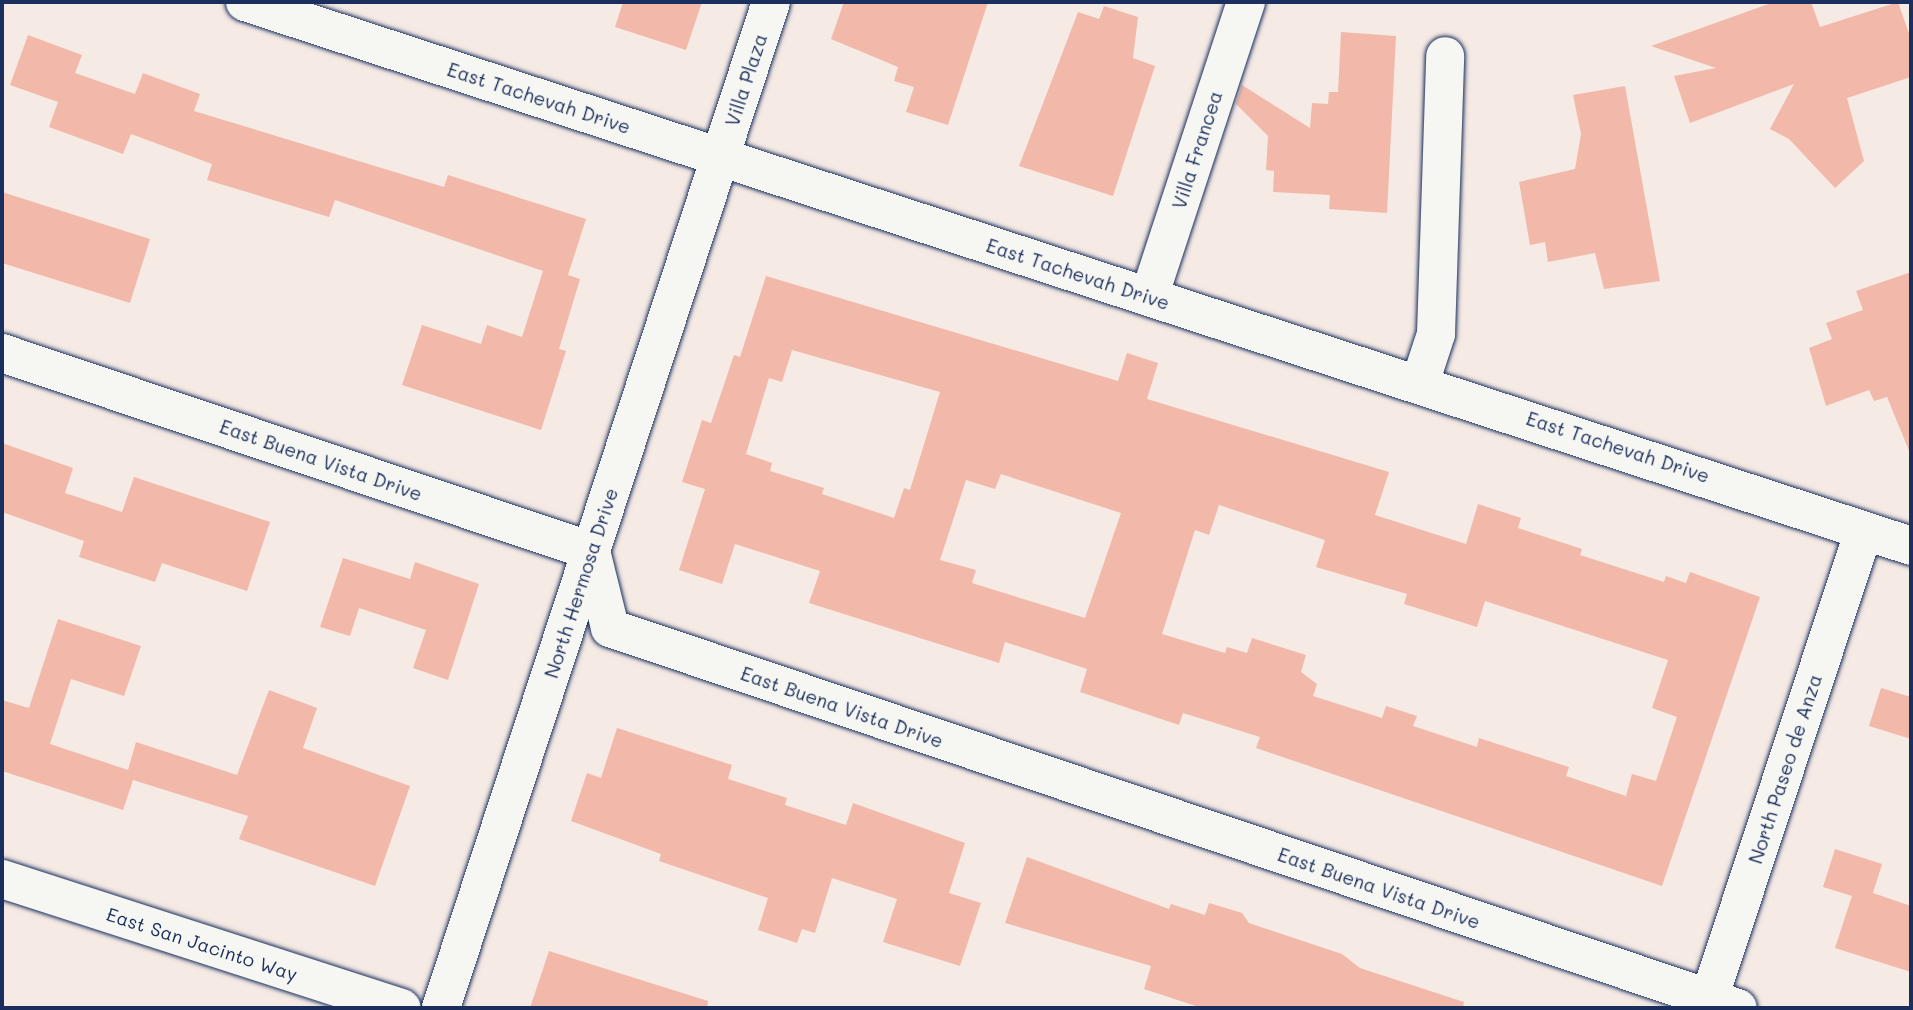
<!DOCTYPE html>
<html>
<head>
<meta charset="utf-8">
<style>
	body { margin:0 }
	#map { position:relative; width:1913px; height:1010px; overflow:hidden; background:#f5eae4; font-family:Mali,sans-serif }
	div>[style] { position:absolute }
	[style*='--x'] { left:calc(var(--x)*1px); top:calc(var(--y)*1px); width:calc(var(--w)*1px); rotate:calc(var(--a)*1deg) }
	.building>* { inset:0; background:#f2b9ab }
	.roads { filter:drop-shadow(0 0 2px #1b2f5e) drop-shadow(0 0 2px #1b2f5e) }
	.street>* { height:38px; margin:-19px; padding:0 19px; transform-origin:19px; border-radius:19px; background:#f6f6f2 }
	.secondary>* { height:38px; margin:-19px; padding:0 19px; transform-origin:19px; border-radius:19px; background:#f6f6f2 }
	span { translate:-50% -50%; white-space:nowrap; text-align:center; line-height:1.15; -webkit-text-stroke:7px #f6f6f2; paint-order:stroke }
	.street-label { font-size:19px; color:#1b2f5e }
	.frame { position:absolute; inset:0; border:4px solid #1b2f5e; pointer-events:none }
</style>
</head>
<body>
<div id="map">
	<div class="building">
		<i style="clip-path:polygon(623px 2px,702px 2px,686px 50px,615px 27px)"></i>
		<i style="clip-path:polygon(844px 2px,988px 2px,948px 125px,906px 112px,914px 87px,894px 81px,898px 67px,831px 39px)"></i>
		<i style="clip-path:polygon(1774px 2px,1811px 2px,1820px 27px,1898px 2px,1911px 39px,1911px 77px,1847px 98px,1864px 161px,1835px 188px,1789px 139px,1770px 129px,1794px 84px,1690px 123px,1674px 76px,1716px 68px,1651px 46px)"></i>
		<i style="clip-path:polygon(1104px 6px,1138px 17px,1133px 58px,1155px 66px,1113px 196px,1019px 166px,1078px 12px,1099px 19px)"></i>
		<i style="clip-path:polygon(1341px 32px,1396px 36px,1387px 213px,1329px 209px,1330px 195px,1273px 192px,1274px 171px,1266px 170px,1268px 136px,1236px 104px,1242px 85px,1310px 128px,1312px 103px,1328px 104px,1329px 92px,1338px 92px)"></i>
		<i style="clip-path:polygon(28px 35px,82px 55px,75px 73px,135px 94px,143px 73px,200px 94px,194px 111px,444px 187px,448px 175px,586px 219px,568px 275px,580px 279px,559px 349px,566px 351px,541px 430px,402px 385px,422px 325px,481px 344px,487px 325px,522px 337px,543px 271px,335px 200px,329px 217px,207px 180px,212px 164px,131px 134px,123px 154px,49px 127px,58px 102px,10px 85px)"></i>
		<i style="clip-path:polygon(1625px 86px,1660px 281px,1604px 289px,1595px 253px,1548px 262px,1545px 242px,1530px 245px,1519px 182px,1575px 169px,1581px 134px,1573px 95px)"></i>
		<i style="clip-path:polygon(2px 192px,150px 239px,130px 303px,2px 263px)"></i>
		<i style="clip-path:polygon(1911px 272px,1911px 453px,1910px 453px,1887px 397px,1874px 401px,1869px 390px,1826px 406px,1809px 348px,1832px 339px,1826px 323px,1863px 310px,1856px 291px)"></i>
		<i style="clip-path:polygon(evenodd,766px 276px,1118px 381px,1127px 353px,1158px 363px,1147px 399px,1389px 472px,1375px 515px,1466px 544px,1478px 504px,1521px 518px,1518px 528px,1582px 549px,1580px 555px,1664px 582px,1666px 576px,1686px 583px,1690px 572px,1760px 597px,1662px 886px,1256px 748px,1260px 737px,1183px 713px,1179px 725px,1080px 692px,1087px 669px,1005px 642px,999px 663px,809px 603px,820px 571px,735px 544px,722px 584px,679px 570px,705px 489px,682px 482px,702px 420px,711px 423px,734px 355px,740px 357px,766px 276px,792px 350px,940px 392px,910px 490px,904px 488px,894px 518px,822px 494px,824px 488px,770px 471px,772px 463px,746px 454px,769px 378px,782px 382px,792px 350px,766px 276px,1001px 474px,1121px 513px,1085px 618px,972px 583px,976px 570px,940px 560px,966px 480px,995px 489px,1001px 474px,766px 276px,1219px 505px,1325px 540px,1316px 567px,1407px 594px,1404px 604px,1477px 627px,1485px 601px,1668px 660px,1652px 708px,1677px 717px,1656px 781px,1632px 774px,1626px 796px,1566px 776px,1569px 767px,1479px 738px,1477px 747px,1413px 726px,1417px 716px,1386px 706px,1382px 718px,1313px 696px,1317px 684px,1301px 672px,1306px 655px,1252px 638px,1247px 653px,1227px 647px,1225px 653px,1162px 634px,1195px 530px,1209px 535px,1219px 505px)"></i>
		<i style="clip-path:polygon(2px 443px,73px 468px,65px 493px,122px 512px,134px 477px,270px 522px,247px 591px,162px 563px,155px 582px,79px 557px,84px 541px,2px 512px)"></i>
		<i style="clip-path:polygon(343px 558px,410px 579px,415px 562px,479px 584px,448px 680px,413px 668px,426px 630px,359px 608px,350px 636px,320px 627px)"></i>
		<i style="clip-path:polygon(58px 619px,141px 646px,124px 696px,71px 679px,50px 744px,128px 770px,136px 742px,237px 775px,269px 690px,317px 708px,303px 748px,410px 786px,375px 886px,239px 839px,248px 816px,133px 780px,123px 810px,2px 771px,2px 700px,29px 708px)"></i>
		<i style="clip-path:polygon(1881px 688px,1911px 697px,1911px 739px,1869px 726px)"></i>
		<i style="clip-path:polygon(617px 728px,732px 765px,728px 779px,787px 798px,785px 805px,846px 825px,853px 803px,965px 843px,949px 893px,981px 903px,960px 966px,883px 942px,897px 899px,832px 878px,815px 933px,802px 929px,797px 943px,758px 930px,768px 898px,659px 861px,661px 854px,571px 821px,587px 773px,601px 778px)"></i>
		<i style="clip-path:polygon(1835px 849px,1882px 864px,1873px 893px,1911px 906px,1911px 972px,1835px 948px,1852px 896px,1823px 887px)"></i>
		<i style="clip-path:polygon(1027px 857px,1169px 909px,1171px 904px,1205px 915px,1209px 903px,1242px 913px,1249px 923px,1342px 954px,1360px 968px,1464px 1002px,1463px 1008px,1202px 1008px,1144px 989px,1151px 966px,1005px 923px)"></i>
		<i style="clip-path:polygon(549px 951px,708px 1001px,707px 1008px,530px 1008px)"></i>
	</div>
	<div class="roads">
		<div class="street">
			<i style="--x:1149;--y:297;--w:311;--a:-71.8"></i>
			<i style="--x:2;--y:353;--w:621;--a:18.58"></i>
			<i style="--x:591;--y:551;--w:79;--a:76.1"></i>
			<i style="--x:610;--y:628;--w:1190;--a:18.62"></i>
			<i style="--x:1420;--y:383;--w:52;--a:-71.9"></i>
			<i style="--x:1436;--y:334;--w:278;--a:-88.1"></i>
			<i style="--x:2;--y:879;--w:420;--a:17.9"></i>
			<i style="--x:441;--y:1008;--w:1059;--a:-71.84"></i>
			<i style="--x:1706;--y:1008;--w:503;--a:-71.71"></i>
		</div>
		<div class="secondary">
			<i style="--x:245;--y:2;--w:1753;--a:18.08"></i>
		</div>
	</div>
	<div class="street-label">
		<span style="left:746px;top:80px;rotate:-72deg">Villa Plaza</span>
		<span style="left:539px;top:98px;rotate:18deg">East Tachevah Drive</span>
		<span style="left:1197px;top:150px;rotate:-72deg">Villa Francea</span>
		<span style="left:1078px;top:274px;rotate:18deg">East Tachevah Drive</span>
		<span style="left:1618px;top:447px;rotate:18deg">East Tachevah Drive</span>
		<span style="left:321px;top:460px;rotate:19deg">East Buena Vista Drive</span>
		<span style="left:581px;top:583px;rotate:-72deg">North Hermosa Drive</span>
		<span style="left:842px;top:707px;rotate:19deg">East Buena Vista Drive</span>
		<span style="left:1785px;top:769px;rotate:-72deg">North Paseo de Anza</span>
		<span style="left:1379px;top:888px;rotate:19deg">East Buena Vista Drive</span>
		<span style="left:202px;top:944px;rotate:18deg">East San Jacinto Way</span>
	</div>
	<div class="frame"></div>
</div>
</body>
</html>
